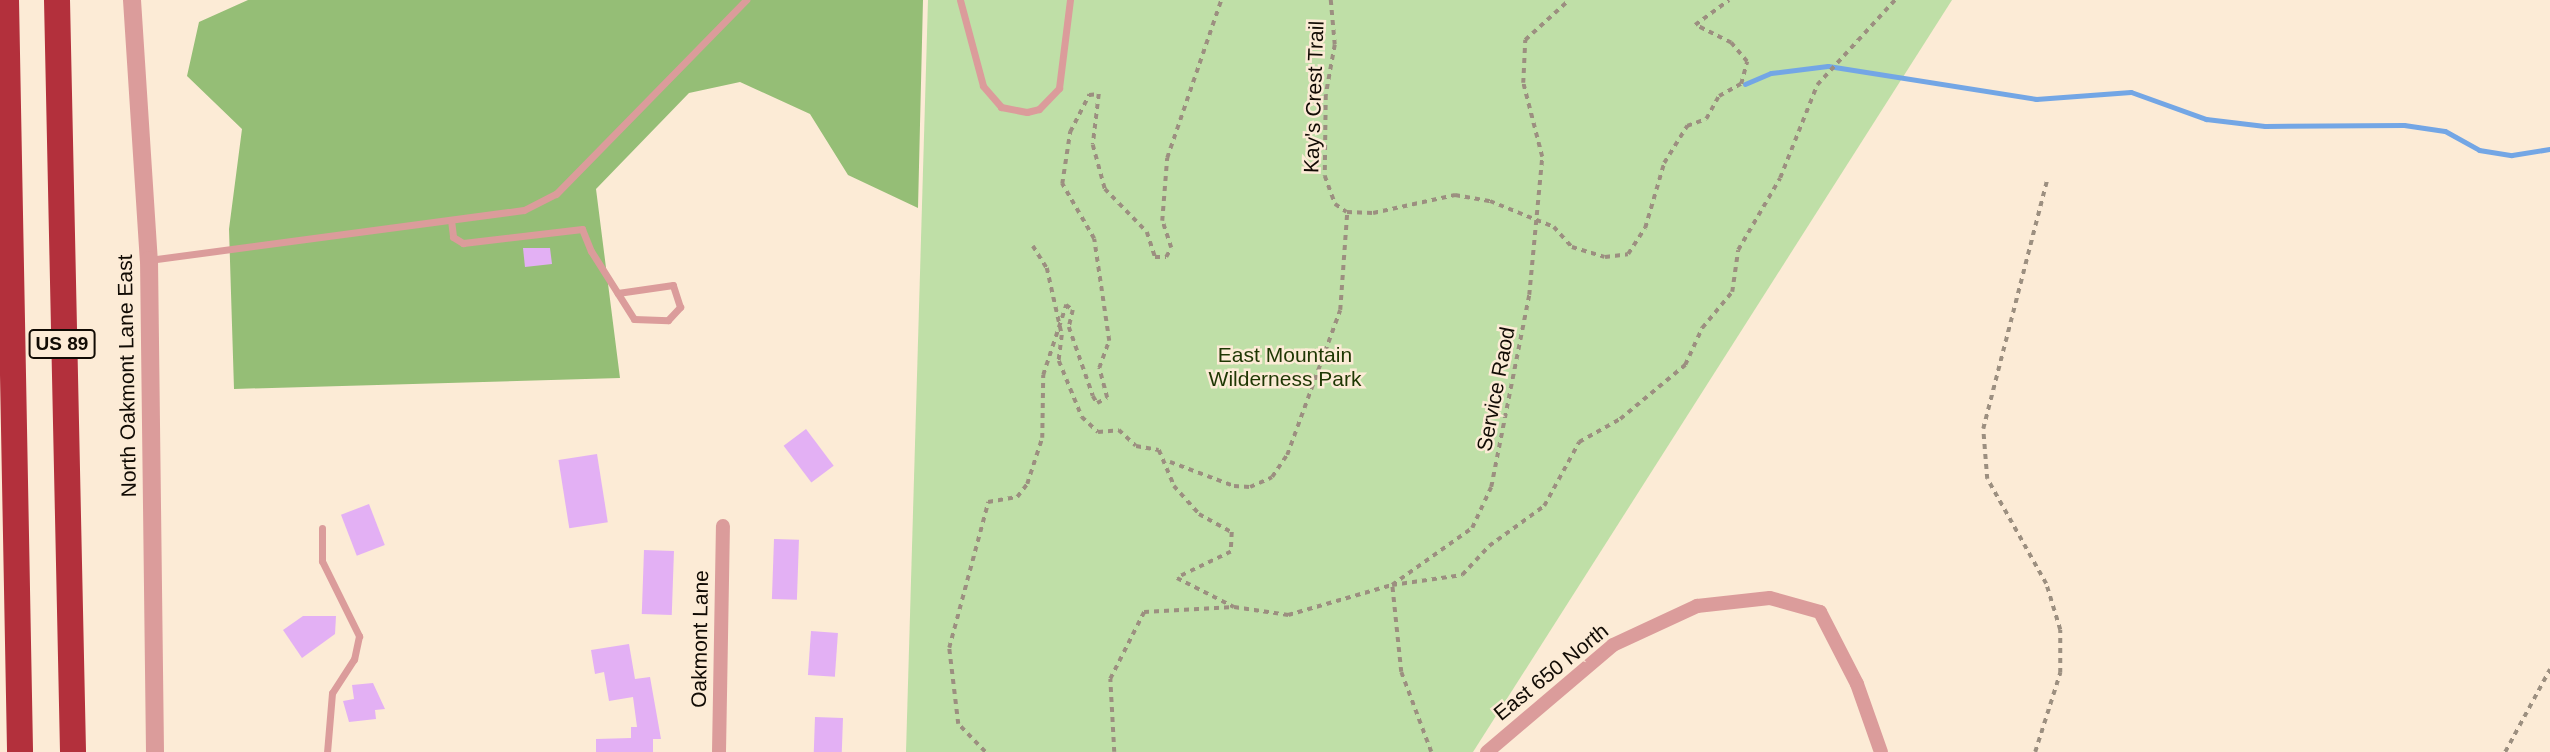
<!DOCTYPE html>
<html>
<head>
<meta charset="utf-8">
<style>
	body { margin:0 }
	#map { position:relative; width:2550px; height:752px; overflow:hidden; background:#fcebd6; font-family:Arial,sans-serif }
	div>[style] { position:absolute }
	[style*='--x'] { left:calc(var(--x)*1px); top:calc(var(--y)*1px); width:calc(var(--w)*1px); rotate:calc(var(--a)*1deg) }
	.green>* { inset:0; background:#bfdfa7 }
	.forest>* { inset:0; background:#95be76 }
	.stream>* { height:5px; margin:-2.5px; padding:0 2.5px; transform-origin:2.5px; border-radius:2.5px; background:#73a6e5 }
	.building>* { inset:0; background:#e3b0f4; transform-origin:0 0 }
	.path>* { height:3.5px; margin-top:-1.75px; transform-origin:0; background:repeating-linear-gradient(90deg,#9c8f80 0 5px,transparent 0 10px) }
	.service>* { height:7px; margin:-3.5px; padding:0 3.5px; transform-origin:3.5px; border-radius:3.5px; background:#db9c9b }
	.minor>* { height:14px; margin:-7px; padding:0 7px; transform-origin:7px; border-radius:7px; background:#db9c9b }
	.tertiary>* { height:18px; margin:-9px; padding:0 9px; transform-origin:9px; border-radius:9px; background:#db9c9b }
	.motorway>* { height:26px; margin:-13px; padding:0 13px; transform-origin:13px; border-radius:13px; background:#b3303c }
	span { translate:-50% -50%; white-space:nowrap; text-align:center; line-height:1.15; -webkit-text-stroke:5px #fcebd6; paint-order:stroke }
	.shield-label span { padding:2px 5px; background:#fcebd6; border:2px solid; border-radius:5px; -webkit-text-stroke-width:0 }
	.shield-label { font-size:19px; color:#110b04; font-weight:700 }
	.street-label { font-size:21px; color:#110b04 }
	.park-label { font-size:21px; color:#1e3703 }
</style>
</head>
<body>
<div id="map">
	<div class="green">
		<i style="clip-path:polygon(928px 0,1952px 0,1473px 752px,906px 752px)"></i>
	</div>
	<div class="forest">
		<i style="clip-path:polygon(248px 0,923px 0,918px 208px,848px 175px,810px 114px,740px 82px,689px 93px,596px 189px,620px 378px,234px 389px,229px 229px,242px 129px,187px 76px,199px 22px)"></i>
	</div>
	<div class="stream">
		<i style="--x:1745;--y:84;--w:28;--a:-23"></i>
		<i style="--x:1771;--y:73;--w:57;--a:-7"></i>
		<i style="--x:1828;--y:66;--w:211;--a:9"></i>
		<i style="--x:2036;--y:99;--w:95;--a:-4.2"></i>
		<i style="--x:2131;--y:92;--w:80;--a:19.8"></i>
		<i style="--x:2206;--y:119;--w:59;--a:6.8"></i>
		<i style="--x:2265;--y:126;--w:139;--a:-0.4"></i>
		<i style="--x:2404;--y:125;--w:41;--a:8.3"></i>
		<i style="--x:2445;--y:131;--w:39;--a:29"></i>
		<i style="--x:2479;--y:150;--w:33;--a:9"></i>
		<i style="--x:2512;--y:155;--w:38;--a:-9"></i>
	</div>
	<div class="building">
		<i style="clip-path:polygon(523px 248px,550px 248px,552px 264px,525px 267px)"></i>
		<i style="left:806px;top:429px;width:46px;height:28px;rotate:53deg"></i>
		<i style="left:597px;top:454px;width:69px;height:39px;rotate:81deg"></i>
		<i style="left:369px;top:504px;width:44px;height:30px;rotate:69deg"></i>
		<i style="left:774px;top:539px;width:25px;height:60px;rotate:2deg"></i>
		<i style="left:644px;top:550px;width:30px;height:64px;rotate:2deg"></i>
		<i style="clip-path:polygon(303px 616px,336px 616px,335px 634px,302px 658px,283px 630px)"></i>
		<i style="left:811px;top:631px;width:27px;height:44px;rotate:4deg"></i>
		<i style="clip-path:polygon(629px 644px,635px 679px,650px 677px,661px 739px,653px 739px,653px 752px,596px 752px,596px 739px,631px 738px,631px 727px,637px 727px,633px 697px,609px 701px,604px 672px,595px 674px,591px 650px)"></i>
		<i style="clip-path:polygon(373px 683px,385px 709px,375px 710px,376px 719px,349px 722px,343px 701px,354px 699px,352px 685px)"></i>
		<i style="left:815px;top:717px;width:28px;height:35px;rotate:2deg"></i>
	</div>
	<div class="path">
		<i style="--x:1331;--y:0;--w:45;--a:84.9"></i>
		<i style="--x:1335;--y:45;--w:51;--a:100.2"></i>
		<i style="--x:1326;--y:95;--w:81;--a:90.7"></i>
		<i style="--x:1325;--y:176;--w:30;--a:70"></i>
		<i style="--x:1335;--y:204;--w:14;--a:34"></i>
		<i style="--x:1347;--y:212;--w:26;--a:2"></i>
		<i style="--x:1373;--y:213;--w:84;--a:-12.4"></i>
		<i style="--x:1455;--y:195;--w:36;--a:10"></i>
		<i style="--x:1490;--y:201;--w:69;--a:22.1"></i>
		<i style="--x:1554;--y:227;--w:27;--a:48"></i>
		<i style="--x:1572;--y:247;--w:34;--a:17"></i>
		<i style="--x:1605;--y:257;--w:23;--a:-7"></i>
		<i style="--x:1628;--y:254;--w:31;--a:-57"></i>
		<i style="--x:1645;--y:228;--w:68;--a:-73.7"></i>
		<i style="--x:1664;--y:163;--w:44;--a:-58.1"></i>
		<i style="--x:1687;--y:126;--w:20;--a:-20"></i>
		<i style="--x:1706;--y:119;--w:26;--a:-61"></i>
		<i style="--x:1719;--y:96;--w:25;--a:-29"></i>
		<i style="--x:1741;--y:84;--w:23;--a:-75"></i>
		<i style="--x:1747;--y:62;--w:25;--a:-130"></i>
		<i style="--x:1731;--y:43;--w:40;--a:-153.4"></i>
		<i style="--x:1695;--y:25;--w:42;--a:-36.3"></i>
		<i style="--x:1033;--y:246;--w:26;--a:58"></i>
		<i style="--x:1047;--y:268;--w:69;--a:77.4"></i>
		<i style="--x:1062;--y:335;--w:26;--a:97"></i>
		<i style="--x:1059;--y:361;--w:61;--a:67.7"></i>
		<i style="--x:1082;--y:417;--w:22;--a:43"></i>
		<i style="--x:1098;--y:432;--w:21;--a:-5"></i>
		<i style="--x:1119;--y:430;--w:23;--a:43"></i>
		<i style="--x:1136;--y:446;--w:23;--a:10"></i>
		<i style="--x:1159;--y:450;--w:39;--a:67"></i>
		<i style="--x:1174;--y:486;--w:38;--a:48"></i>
		<i style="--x:1199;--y:514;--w:38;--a:29"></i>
		<i style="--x:1232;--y:532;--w:20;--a:93"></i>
		<i style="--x:1231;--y:552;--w:60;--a:154.3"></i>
		<i style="--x:1177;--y:578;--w:64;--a:27"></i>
		<i style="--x:1170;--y:462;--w:68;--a:20.6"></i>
		<i style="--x:1234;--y:486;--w:16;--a:4"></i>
		<i style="--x:1250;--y:487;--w:24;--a:-24"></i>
		<i style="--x:1272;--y:477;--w:27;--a:-56"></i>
		<i style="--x:1287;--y:455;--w:154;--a:-69.9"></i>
		<i style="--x:1340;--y:310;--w:98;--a:-85.9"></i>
		<i style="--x:985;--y:752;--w:39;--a:-134"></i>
		<i style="--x:958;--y:724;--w:77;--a:-96.8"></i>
		<i style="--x:949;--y:648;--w:151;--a:-75"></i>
		<i style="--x:988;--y:502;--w:29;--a:-10"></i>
		<i style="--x:1017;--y:497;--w:16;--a:-52"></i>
		<i style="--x:1027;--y:484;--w:48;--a:-71.9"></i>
		<i style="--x:1042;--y:438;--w:63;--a:-89.1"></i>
		<i style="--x:1043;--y:375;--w:74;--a:-71.8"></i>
		<i style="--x:1066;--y:305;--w:9;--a:36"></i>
		<i style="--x:1073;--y:310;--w:17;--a:103"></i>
		<i style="--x:1069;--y:327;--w:73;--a:70.8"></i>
		<i style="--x:1093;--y:396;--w:8;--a:60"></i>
		<i style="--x:1097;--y:403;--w:11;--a:-27"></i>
		<i style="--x:1107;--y:398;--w:31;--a:-105"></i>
		<i style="--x:1099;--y:368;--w:29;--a:-70"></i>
		<i style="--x:1109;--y:341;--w:103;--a:-98.4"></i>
		<i style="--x:1094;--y:239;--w:64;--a:-120.2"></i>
		<i style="--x:1062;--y:184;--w:53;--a:-81.3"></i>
		<i style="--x:1070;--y:132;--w:42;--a:-62.8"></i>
		<i style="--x:1089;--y:95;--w:10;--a:-6"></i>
		<i style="--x:1099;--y:94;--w:51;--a:96.7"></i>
		<i style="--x:1093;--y:145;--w:46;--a:74.7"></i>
		<i style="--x:1105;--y:189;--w:60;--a:45.7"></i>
		<i style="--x:1147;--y:232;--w:26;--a:72"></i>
		<i style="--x:1155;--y:257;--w:11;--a:0"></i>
		<i style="--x:1166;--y:257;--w:10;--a:-61"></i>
		<i style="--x:1171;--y:248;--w:28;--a:-108"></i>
		<i style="--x:1162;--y:221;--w:63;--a:-85.5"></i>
		<i style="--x:1167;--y:158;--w:167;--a:-71.1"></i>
		<i style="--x:1114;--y:752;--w:73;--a:-93.1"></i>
		<i style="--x:1110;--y:679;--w:75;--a:-63.1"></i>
		<i style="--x:1144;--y:612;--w:90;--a:-3.2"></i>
		<i style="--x:1234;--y:607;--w:55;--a:8.4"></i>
		<i style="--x:1288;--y:615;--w:108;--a:-16.1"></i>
		<i style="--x:1392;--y:585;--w:71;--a:-8.1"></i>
		<i style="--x:1462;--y:575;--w:40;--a:-47"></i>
		<i style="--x:1489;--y:546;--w:68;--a:-36"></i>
		<i style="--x:1544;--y:506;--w:73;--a:-61.3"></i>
		<i style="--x:1579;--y:442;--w:47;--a:-29.3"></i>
		<i style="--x:1620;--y:419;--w:85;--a:-39.7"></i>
		<i style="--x:1685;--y:365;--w:41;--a:-65.3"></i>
		<i style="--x:1702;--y:328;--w:47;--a:-50.2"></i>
		<i style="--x:1732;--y:292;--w:42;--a:-81.9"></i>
		<i style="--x:1738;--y:250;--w:83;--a:-59.7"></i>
		<i style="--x:1780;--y:178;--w:100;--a:-68.3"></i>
		<i style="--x:1817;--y:85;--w:115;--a:-47.5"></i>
		<i style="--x:1431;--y:752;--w:85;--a:-110.6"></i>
		<i style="--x:1401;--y:672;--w:87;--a:-95.9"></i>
		<i style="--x:1392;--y:585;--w:98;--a:-35.5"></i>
		<i style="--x:1472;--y:528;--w:45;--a:-65.1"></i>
		<i style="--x:1491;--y:487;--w:196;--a:-78.8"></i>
		<i style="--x:1529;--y:295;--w:139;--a:-84.6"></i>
		<i style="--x:1542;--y:157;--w:76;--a:-104.4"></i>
		<i style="--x:1523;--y:83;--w:43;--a:-87.3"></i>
		<i style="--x:1525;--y:40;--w:59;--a:-42.3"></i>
		<i style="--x:2035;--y:752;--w:83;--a:-72.4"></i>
		<i style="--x:2060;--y:673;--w:43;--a:-90"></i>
		<i style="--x:2060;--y:630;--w:48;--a:-106.9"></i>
		<i style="--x:2046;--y:584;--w:120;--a:-119.3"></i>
		<i style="--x:1987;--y:479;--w:50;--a:-94.6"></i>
		<i style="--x:1983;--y:429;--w:258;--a:-75.6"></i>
		<i style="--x:2505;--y:752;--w:94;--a:-61.5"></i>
	</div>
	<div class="service">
		<i style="--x:960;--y:0;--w:89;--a:75"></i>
		<i style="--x:983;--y:86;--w:28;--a:49"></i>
		<i style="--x:1001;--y:107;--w:26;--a:11"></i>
		<i style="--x:1027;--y:112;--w:12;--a:-14"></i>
		<i style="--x:1039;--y:109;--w:29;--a:-46"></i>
		<i style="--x:1059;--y:88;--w:89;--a:-82.9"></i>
		<i style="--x:451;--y:220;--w:17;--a:83"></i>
		<i style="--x:453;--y:237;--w:12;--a:31"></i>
		<i style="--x:463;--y:243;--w:120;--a:-6.7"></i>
		<i style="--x:582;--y:229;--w:24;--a:68"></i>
		<i style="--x:591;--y:251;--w:80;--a:57.7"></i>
		<i style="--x:634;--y:319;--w:34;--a:2"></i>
		<i style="--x:668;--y:320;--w:18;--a:-47"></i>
		<i style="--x:680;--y:307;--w:23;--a:-108"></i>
		<i style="--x:673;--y:285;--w:56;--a:171.7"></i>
		<i style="--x:149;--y:260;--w:378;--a:-7.6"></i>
		<i style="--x:524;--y:210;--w:36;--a:-27"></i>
		<i style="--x:556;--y:194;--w:272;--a:-45.6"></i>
		<i style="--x:322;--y:528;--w:33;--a:90"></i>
		<i style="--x:322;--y:561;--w:84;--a:63.7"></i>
		<i style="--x:359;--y:636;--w:24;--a:102"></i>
		<i style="--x:354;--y:659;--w:40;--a:122.9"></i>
		<i style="--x:332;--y:693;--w:59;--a:94.8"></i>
	</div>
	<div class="minor">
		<i style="--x:719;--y:752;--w:226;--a:-89"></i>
		<i style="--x:1487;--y:752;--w:165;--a:-40.3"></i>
		<i style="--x:1613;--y:645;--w:93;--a:-24.9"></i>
		<i style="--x:1697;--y:606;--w:73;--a:-6.3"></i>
		<i style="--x:1770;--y:598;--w:52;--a:15.6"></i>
		<i style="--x:1820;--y:612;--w:81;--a:62.8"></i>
		<i style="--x:1857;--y:684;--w:72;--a:70.6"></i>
	</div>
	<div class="tertiary">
		<i style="--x:132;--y:0;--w:261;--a:86.3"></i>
		<i style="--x:149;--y:260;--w:492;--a:89.3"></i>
	</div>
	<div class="motorway">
		<i style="--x:6;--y:0;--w:752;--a:88.93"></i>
		<i style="--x:57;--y:0;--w:752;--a:88.78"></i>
	</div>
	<div class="shield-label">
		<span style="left:62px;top:344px">US 89</span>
	</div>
	<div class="street-label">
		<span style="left:1314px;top:97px;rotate:-88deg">Kay's Crest Trail</span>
		<span style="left:127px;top:376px;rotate:-91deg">North Oakmont Lane East</span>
		<span style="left:1496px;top:389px;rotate:-79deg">Service Raod</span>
		<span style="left:700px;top:639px;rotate:-89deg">Oakmont Lane</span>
		<span style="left:1551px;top:672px;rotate:-39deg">East 650 North</span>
	</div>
	<div class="park-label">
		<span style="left:1285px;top:367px">East Mountain<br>Wilderness Park</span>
	</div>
</div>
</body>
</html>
